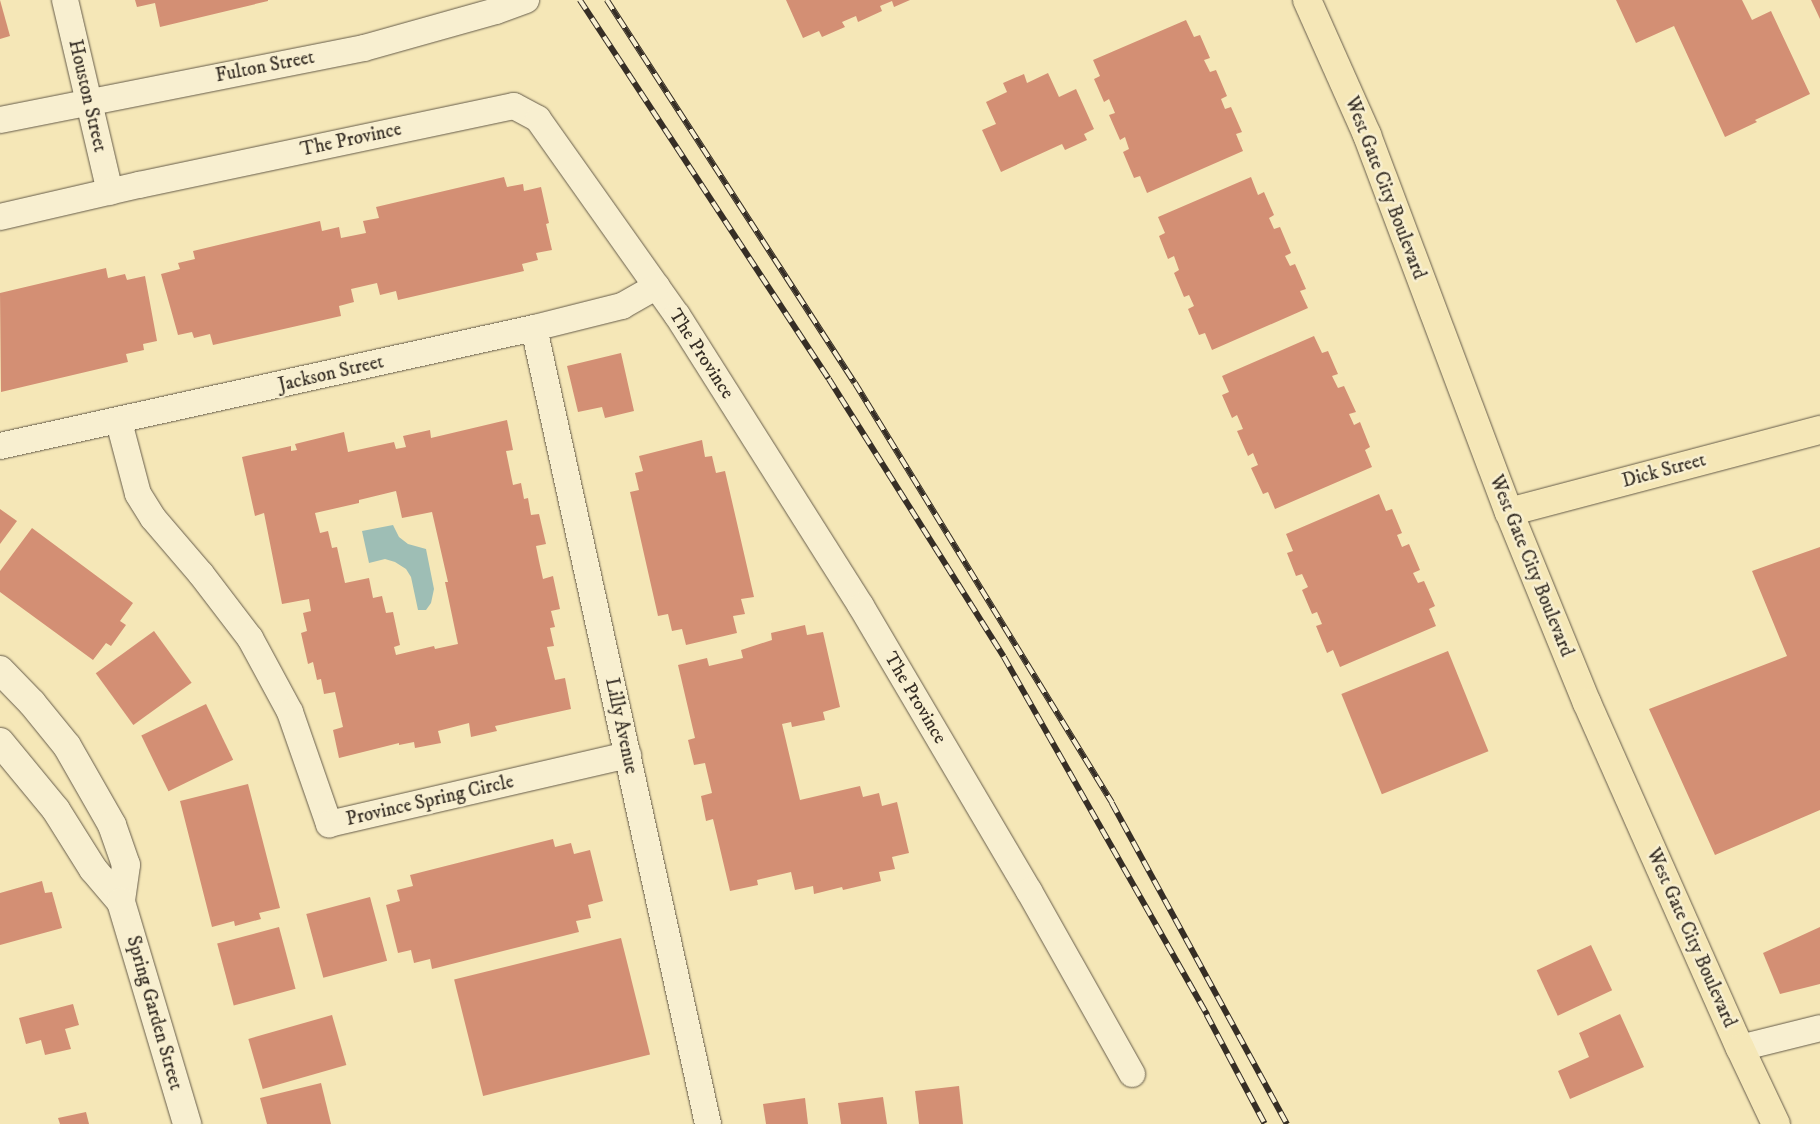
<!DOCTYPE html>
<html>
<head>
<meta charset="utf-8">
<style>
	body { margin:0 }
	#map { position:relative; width:1820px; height:1124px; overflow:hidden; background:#f5e7b7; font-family:"IM FELL DW Pica",serif }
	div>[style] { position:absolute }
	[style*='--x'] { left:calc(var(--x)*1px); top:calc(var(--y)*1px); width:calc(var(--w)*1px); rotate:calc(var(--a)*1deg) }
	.water>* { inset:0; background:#9ebeb5 }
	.building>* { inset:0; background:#d38f74; transform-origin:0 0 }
	.roads { filter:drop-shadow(0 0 1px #665c4a) drop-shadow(0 0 1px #665c4a) }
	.street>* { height:26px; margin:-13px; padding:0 13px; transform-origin:13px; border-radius:13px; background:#f8efd0 }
	.secondary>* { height:28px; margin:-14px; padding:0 14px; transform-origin:14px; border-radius:14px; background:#f8efd0 }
	.primary>* { height:28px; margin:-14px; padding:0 14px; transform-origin:14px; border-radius:14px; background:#f5e7b7 }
	.rail>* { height:5.5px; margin-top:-2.75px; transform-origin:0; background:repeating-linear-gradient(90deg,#f8efd0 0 11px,#362e25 0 22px); box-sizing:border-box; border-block:1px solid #362e25 }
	span { translate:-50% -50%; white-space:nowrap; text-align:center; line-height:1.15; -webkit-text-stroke:5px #f8efd0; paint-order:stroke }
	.street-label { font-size:19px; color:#362e25 }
</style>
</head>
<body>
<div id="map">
	<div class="water">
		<i style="clip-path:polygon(393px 525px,399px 537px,408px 544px,426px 549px,434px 589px,431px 603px,426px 610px,418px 610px,411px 577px,406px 569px,395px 562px,385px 559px,369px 563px,362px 531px)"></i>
	</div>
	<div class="building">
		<i style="clip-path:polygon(0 0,10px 36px,0 39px)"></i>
		<i style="clip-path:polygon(135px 0,268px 0,268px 1px,160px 27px,155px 3px,137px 7px)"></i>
		<i style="clip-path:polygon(786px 0,910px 0,894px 7px,892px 1px,880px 6px,882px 11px,858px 22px,856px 16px,842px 22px,845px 27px,822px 37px,819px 31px,803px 38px)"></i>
		<i style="clip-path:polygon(1616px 0,1742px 0,1752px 20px,1771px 11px,1810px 94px,1755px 120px,1757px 122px,1725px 137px,1674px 26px,1636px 43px)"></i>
		<i style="clip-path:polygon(1811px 0,1820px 0,1820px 19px)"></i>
		<i style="clip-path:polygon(1186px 20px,1194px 37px,1200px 35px,1210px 58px,1204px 60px,1210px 72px,1216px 70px,1227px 96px,1221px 99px,1225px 109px,1231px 107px,1242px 132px,1236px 134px,1243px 151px,1147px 193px,1140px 176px,1134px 178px,1123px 152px,1129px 149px,1125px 137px,1120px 140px,1109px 115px,1115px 113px,1109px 99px,1104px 102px,1094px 79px,1100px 76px,1093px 60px)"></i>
		<i style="clip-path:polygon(1048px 73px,1059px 97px,1076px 89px,1094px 129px,1084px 134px,1087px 140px,1065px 150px,1062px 144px,1001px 172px,982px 130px,996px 124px,986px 102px,1007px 92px,1003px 83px,1024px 74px,1027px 83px)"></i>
		<i style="clip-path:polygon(504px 177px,507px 187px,523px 184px,524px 191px,541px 187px,549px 223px,546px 224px,552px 250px,536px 253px,538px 260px,522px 264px,524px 271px,398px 300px,396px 291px,380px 295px,377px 283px,351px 289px,354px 302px,339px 306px,341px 316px,213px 345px,210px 334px,194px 338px,192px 332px,178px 335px,161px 274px,180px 269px,178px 263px,195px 259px,193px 251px,320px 221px,322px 231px,339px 227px,341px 238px,366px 233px,363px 221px,379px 218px,376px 207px)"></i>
		<i style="clip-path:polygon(1251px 177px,1258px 195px,1264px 192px,1274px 215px,1269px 218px,1274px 229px,1280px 227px,1291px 253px,1285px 256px,1290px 266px,1295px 264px,1306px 289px,1300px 291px,1308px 308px,1212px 350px,1205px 333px,1199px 335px,1188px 309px,1194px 306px,1189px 295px,1184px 297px,1174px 273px,1179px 270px,1174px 256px,1168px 259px,1159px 236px,1165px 233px,1158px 217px)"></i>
		<i style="clip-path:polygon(106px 268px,108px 278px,125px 274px,127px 280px,145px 276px,157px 341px,143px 344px,144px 350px,126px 354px,128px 362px,1px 392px,0 293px)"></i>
		<i style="clip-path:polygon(1314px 336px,1322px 353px,1328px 351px,1338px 374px,1332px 376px,1338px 388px,1344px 386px,1356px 412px,1349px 414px,1354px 425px,1360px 422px,1370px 447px,1365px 450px,1372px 467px,1275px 509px,1268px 492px,1263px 494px,1251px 468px,1258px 465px,1253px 453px,1248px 456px,1237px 431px,1243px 429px,1237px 415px,1232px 418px,1222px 395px,1229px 392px,1222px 376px)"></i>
		<i style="clip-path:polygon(621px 353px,634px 411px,605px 418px,602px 407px,578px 412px,567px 366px)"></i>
		<i style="clip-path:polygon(evenodd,507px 420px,513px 450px,506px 451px,513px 485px,521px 483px,524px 499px,528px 498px,531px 515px,539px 514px,546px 544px,536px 546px,539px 561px,543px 579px,553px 576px,560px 609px,551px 611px,555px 627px,550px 628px,554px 646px,547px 647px,555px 680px,565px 678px,571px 709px,495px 726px,497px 731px,471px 737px,469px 723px,438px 731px,441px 743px,415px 748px,414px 742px,399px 745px,399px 743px,339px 758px,333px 730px,343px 727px,335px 692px,324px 694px,321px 679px,317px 680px,313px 662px,308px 664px,301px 633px,307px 631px,303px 613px,311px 611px,309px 599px,282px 604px,264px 513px,255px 516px,242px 457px,291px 446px,291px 451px,297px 450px,295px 444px,344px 432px,348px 452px,394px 442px,396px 449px,406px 447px,403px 436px,430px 430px,431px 438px,507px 420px,396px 491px,402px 518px,432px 512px,448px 582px,445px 582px,458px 644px,435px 649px,434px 646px,396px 655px,394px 647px,400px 645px,393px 612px,386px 613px,382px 596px,373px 598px,369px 578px,345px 583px,337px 547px,332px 548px,328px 531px,320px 533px,315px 513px,359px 503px,359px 500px,396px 491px)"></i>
		<i style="clip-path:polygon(702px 440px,705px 457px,712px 456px,716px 473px,725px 471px,754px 597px,741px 599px,745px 614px,733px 616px,737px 633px,686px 645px,682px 629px,672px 631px,668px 614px,658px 616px,630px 492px,639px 490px,635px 473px,643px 471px,639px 456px)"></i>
		<i style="clip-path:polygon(1379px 494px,1386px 511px,1392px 509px,1402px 533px,1397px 535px,1402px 547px,1409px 544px,1420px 570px,1413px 573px,1418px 583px,1424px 581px,1435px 606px,1429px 609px,1436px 626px,1340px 667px,1333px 650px,1327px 653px,1316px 626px,1322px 624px,1317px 612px,1312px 614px,1302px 590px,1308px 587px,1302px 574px,1296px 576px,1287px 553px,1293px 551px,1286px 534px)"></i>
		<i style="clip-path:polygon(0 509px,17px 521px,0 544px)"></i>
		<i style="clip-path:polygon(32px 528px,133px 603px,120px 621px,126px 625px,111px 646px,106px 643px,93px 660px,0 592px,0 571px)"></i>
		<i style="clip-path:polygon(1820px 547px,1820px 810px,1715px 855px,1649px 709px,1787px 656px,1752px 571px)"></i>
		<i style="clip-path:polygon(805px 625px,807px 635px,823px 632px,840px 707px,823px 712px,825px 720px,792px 727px,791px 722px,782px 724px,800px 800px,860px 786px,863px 797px,879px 793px,882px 806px,897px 802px,909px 853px,892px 857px,895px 869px,879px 872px,881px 881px,843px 890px,842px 887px,814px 894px,813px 886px,795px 890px,791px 872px,757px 880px,758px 885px,730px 891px,713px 819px,706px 821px,701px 796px,712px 793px,705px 763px,694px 765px,688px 740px,695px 738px,678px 665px,707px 658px,709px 666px,743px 658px,741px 650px,772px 640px,771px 633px)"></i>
		<i style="left:154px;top:631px;width:64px;height:72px;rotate:54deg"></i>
		<i style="left:1448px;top:651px;width:108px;height:115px;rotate:68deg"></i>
		<i style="left:206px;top:704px;width:62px;height:72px;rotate:64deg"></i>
		<i style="clip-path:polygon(248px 784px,280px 908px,259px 913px,261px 919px,235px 926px,234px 921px,212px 927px,180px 801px)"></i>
		<i style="clip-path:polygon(553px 839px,555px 847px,571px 843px,574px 854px,590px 850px,603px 901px,588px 905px,591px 918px,576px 921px,579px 932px,432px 969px,430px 959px,414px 963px,411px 950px,398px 953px,386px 905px,400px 901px,397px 890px,413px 886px,410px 875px)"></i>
		<i style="clip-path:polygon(42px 881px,45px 893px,52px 892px,62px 928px,0 945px,0 893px)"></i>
		<i style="left:370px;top:897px;width:66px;height:66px;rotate:75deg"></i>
		<i style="left:279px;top:927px;width:64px;height:64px;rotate:75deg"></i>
		<i style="clip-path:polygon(1820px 927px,1820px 984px,1780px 994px,1763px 953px)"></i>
		<i style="left:621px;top:938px;width:120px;height:172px;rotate:76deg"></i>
		<i style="left:1591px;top:945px;width:50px;height:60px;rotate:65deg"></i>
		<i style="clip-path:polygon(73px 1004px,79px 1025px,65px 1029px,71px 1049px,45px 1055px,41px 1040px,26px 1044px,19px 1018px)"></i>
		<i style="clip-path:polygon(1620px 1014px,1644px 1067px,1570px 1099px,1558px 1071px,1589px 1057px,1579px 1033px)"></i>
		<i style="left:332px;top:1015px;width:52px;height:87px;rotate:74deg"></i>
		<i style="clip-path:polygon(321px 1083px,331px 1124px,267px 1124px,260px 1098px)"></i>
		<i style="clip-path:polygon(959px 1086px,963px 1124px,919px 1124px,915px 1091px)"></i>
		<i style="clip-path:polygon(883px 1097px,887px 1124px,841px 1124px,838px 1103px)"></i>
		<i style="clip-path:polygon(805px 1098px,808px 1124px,766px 1124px,763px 1104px)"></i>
		<i style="clip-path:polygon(86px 1112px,89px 1124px,60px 1124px,58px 1118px)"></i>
	</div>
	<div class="roads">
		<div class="street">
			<i style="--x:65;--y:0;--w:197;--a:76.8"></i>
			<i style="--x:0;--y:120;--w:371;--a:-11.2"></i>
			<i style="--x:364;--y:48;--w:137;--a:-15.7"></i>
			<i style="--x:496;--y:11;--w:32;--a:-20"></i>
			<i style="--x:0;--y:217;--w:143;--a:-13"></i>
			<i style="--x:139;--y:185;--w:383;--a:-11.9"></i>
			<i style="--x:514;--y:106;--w:27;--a:28"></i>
			<i style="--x:538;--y:119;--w:240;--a:54.7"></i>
			<i style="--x:677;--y:315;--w:344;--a:57.7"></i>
			<i style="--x:861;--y:606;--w:331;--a:59.5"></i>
			<i style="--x:1029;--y:891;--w:210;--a:60.6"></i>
			<i style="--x:534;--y:328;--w:815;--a:77.67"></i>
			<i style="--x:119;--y:422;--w:74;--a:75.2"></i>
			<i style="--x:138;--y:494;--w:28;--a:58"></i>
			<i style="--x:153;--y:518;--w:74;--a:49.4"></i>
			<i style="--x:201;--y:574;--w:81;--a:52.6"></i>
			<i style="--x:250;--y:638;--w:84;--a:61.6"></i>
			<i style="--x:290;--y:712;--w:119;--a:70.8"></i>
			<i style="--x:329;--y:824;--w:307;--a:-13"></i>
			<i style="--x:0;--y:446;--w:547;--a:-12.46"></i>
			<i style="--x:534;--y:328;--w:91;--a:-14"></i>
			<i style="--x:622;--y:306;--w:40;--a:-29.7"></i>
			<i style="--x:1740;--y:1048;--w:82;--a:-14"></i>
		</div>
		<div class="secondary">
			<i style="--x:0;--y:670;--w:46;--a:45.9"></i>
			<i style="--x:32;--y:703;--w:55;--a:50.9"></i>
			<i style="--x:67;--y:746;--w:91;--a:60.3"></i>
			<i style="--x:112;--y:825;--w:42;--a:70.7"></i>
			<i style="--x:126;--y:865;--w:37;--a:98"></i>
			<i style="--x:0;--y:742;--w:88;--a:50.5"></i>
			<i style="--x:56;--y:810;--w:70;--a:57.9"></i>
			<i style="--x:93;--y:869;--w:43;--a:49.7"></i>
			<i style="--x:121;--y:902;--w:232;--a:73.4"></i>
		</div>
		<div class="primary">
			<i style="--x:1307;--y:0;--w:148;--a:66"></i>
			<i style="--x:1367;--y:135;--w:403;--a:69.4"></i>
			<i style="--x:1509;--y:512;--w:206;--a:67.8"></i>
			<i style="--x:1587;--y:703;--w:377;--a:66.1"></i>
			<i style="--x:1740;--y:1048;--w:84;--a:64.7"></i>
			<i style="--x:1509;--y:512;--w:322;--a:-14.8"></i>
		</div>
	</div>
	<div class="rail">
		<i style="--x:580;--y:0;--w:453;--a:56.7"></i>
		<i style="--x:829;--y:379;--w:328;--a:57.8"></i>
		<i style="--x:1004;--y:657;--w:412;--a:60.4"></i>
		<i style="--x:1207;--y:1015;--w:123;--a:62"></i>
		<i style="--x:607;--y:0;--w:456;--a:57.1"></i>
		<i style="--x:855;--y:383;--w:492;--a:58.5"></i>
		<i style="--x:1112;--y:803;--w:366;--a:61.4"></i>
	</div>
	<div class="street-label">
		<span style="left:265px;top:67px;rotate:-11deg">Fulton Street</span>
		<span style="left:87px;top:96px;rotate:77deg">Houston Street</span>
		<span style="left:351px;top:140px;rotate:-12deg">The Province</span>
		<span style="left:1385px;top:188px;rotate:69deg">West Gate City Boulevard</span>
		<span style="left:701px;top:354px;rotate:57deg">The Province</span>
		<span style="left:331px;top:374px;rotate:-13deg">Jackson Street</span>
		<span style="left:1664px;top:471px;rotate:-15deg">Dick Street</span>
		<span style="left:1531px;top:566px;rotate:68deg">West Gate City Boulevard</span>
		<span style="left:915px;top:698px;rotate:59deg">The Province</span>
		<span style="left:621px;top:726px;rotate:78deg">Lilly Avenue</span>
		<span style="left:430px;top:801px;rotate:-13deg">Province Spring Circle</span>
		<span style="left:1691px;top:938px;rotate:66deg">West Gate City Boulevard</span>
		<span style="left:154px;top:1013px;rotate:74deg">Spring Garden Street</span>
	</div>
</div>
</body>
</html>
